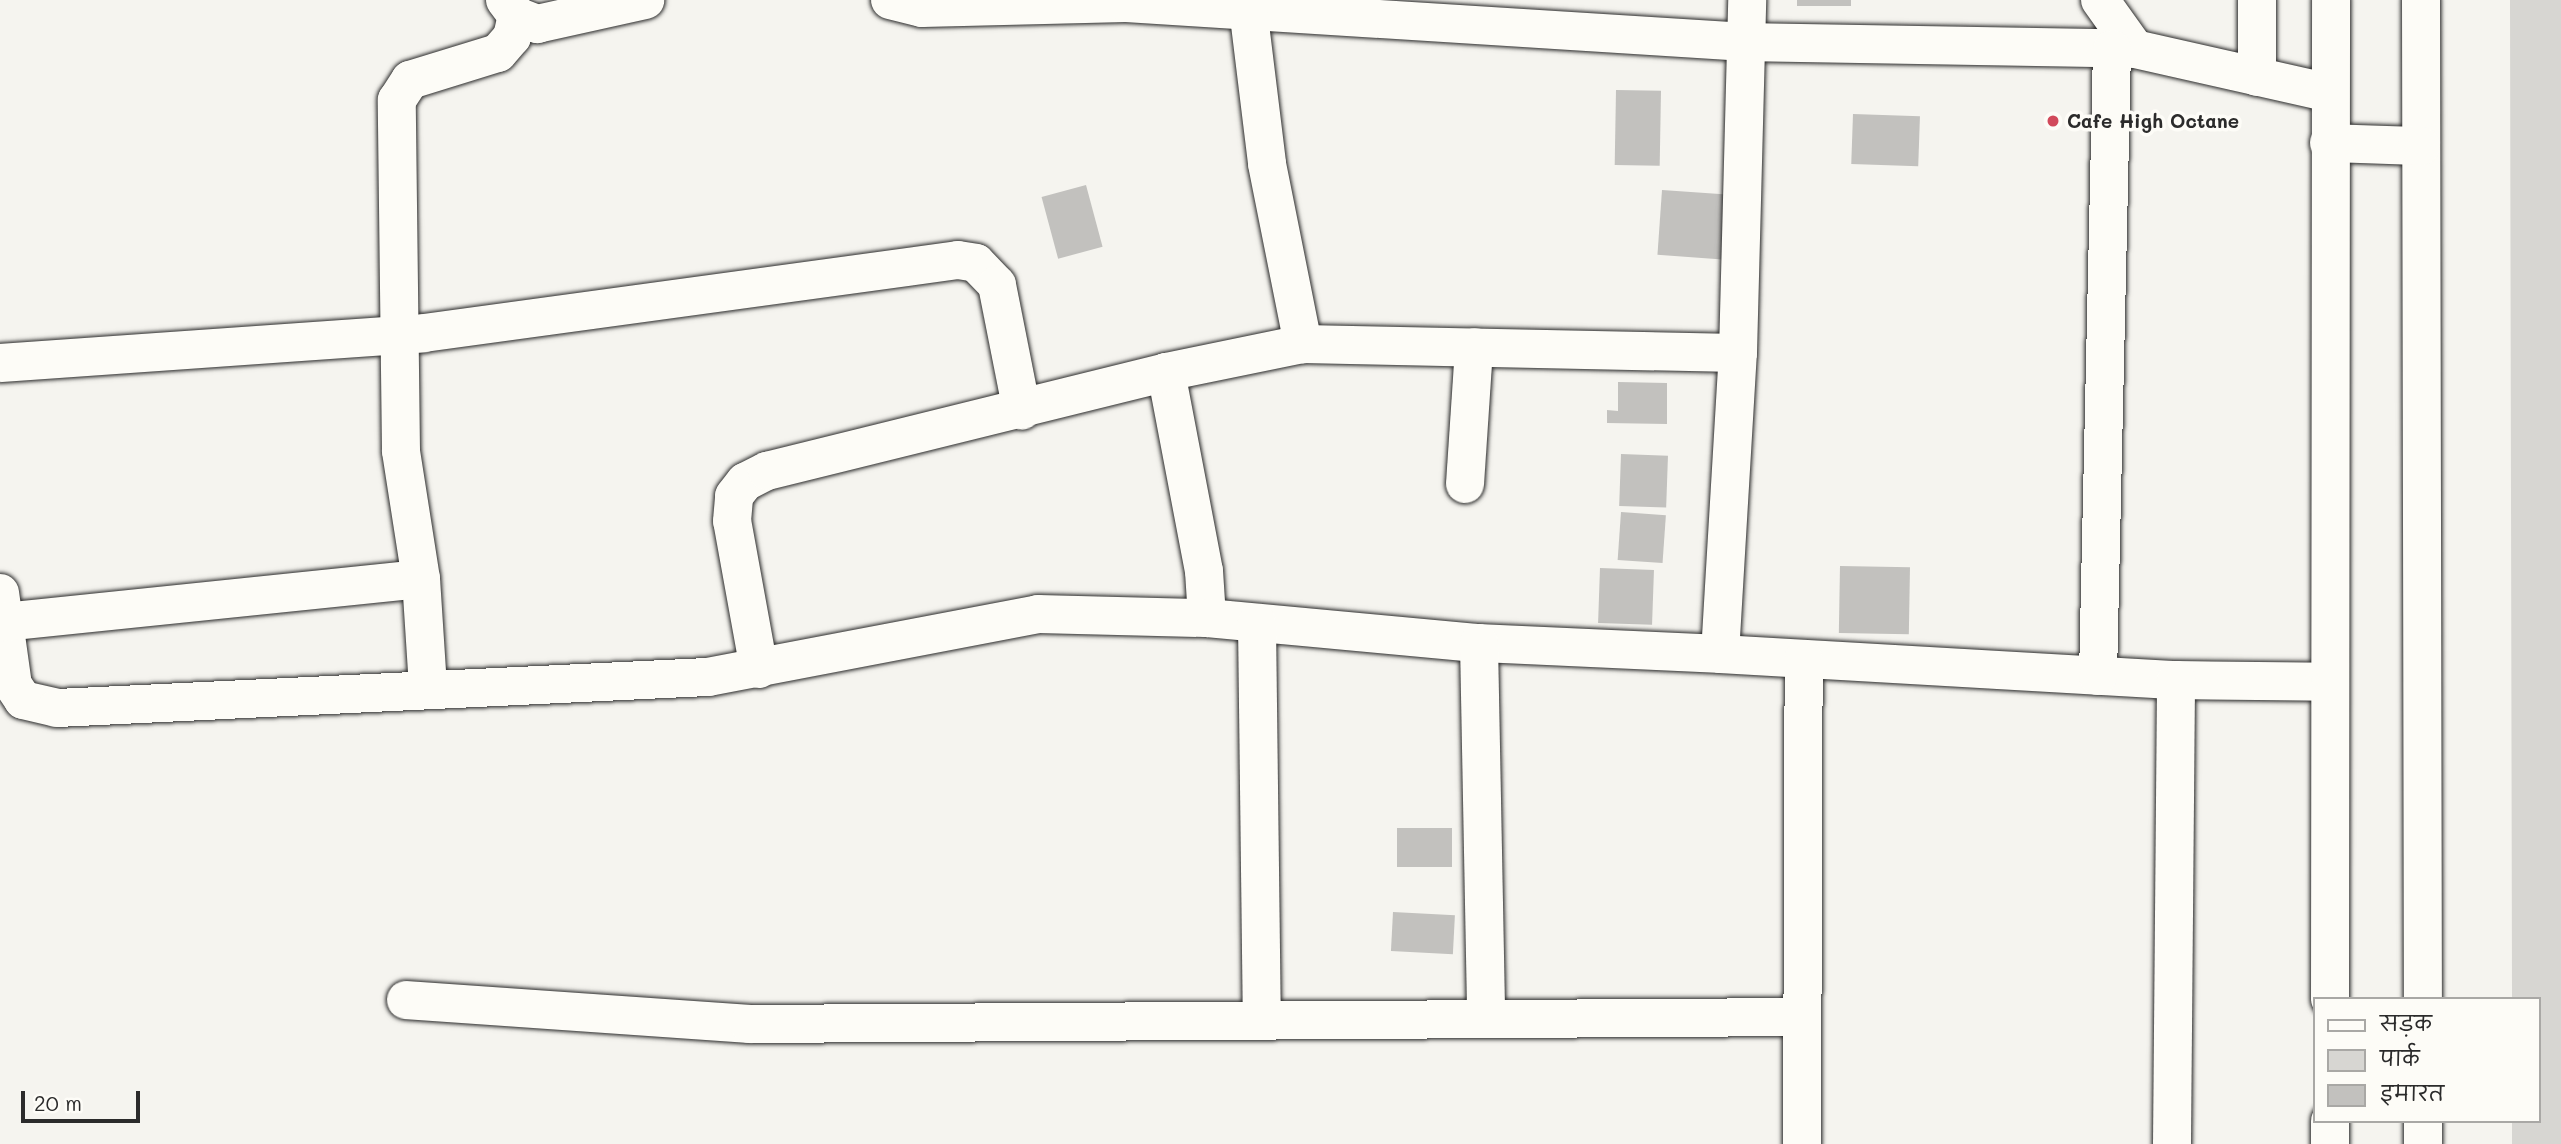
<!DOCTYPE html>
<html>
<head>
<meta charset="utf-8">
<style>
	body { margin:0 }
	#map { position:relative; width:2561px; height:1144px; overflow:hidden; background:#f5f4ef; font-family:Mali,"Playpen Sans Deva",sans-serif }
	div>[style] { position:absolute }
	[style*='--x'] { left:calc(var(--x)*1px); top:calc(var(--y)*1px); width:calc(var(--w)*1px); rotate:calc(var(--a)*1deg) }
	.green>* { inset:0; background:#d7d6d2 }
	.building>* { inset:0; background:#c2c1be; transform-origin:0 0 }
	.roads { filter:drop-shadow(0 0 2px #2b2b2b) drop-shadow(0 0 2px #2b2b2b) }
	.minor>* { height:38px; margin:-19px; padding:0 19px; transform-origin:19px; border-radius:19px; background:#fdfcf7 }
	.tertiary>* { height:38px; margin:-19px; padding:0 19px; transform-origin:19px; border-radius:19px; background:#fdfcf7 }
	.dots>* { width:19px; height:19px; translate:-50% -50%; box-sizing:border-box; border:4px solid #fdfcf7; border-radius:50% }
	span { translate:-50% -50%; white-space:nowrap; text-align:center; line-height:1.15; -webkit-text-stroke:7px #fdfcf7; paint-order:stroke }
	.poi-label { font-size:19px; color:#2b2b2b; font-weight:700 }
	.left { translate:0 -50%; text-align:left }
	.legend { position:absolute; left:2313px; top:997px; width:228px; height:126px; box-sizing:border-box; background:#fdfcf7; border:2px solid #a9a8a5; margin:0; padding:9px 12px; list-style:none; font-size:21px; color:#2b2b2b }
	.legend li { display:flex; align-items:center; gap:14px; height:35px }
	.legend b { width:35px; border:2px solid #a9a8a5 }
	.scale { position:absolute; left:21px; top:1091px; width:119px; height:32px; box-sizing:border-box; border:4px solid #2b2b2b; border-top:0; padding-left:9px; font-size:21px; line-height:24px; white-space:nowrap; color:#2b2b2b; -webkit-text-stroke:5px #fdfcf7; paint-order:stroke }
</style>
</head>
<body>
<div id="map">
	<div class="green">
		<i style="clip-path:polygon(2510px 0,2561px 0,2561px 1144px,2512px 1144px,2512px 1121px,2538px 1121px,2538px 999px,2512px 999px)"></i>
	</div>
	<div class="building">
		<i style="left:1797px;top:0;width:54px;height:6px"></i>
		<i style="left:1616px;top:90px;width:45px;height:75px;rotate:1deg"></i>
		<i style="left:1853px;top:114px;width:67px;height:50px;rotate:2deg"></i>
		<i style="left:1086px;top:185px;width:64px;height:46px;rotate:75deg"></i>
		<i style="left:1662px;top:190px;width:65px;height:65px;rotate:4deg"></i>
		<i style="clip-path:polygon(1618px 382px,1667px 383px,1667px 424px,1607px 423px,1607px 410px,1618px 411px)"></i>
		<i style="left:1621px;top:454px;width:47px;height:52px;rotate:2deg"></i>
		<i style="left:1621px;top:512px;width:45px;height:48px;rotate:4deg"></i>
		<i style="left:1840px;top:566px;width:70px;height:67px;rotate:1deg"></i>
		<i style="left:1600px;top:568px;width:54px;height:55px;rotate:2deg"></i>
		<i style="left:1397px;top:828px;width:55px;height:39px"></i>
		<i style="left:1393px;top:912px;width:62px;height:39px;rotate:3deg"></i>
	</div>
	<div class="roads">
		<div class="minor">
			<i style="--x:505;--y:0;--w:20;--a:53"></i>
			<i style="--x:517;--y:16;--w:22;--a:22"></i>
			<i style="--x:537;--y:24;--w:111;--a:-12.5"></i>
			<i style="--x:890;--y:0;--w:33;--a:14"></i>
			<i style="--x:922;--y:8;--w:204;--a:-1.4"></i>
			<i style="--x:1126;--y:3;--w:621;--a:3.6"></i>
			<i style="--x:1746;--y:42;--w:389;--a:1"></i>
			<i style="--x:2135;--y:49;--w:200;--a:12.7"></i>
			<i style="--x:1247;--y:0;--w:165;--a:83"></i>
			<i style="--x:1267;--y:164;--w:184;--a:78.7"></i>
			<i style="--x:2100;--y:0;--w:60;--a:54.5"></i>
			<i style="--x:2257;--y:0;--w:77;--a:90"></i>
			<i style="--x:0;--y:363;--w:425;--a:-4"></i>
			<i style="--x:424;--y:333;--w:539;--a:-7.78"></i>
			<i style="--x:958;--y:260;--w:18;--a:9"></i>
			<i style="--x:976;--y:263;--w:30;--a:46"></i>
			<i style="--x:997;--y:285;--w:128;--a:78.8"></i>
			<i style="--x:1166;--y:372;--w:203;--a:79.2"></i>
			<i style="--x:1204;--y:571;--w:47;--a:86.3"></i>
			<i style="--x:1465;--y:484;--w:137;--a:-86.2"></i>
			<i style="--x:0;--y:593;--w:93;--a:82"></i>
			<i style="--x:13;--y:685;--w:18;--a:56"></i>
			<i style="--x:23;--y:700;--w:35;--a:13"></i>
			<i style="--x:57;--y:708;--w:652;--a:-2.73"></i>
			<i style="--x:708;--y:677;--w:336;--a:-10.8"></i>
			<i style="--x:1038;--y:614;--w:169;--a:1.4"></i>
			<i style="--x:1207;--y:618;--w:273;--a:5.3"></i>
			<i style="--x:1479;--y:643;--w:241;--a:2.6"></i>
			<i style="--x:1720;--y:654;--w:302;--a:-86.6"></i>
			<i style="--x:1738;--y:353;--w:353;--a:-88.5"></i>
			<i style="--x:4;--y:622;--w:419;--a:-5.9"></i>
			<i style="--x:1257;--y:623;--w:395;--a:89.3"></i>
			<i style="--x:1479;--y:643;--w:374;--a:88.9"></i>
			<i style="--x:1720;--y:654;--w:457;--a:3.3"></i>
			<i style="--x:2176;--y:680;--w:153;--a:0.7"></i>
			<i style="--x:759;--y:669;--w:150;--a:-100.3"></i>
			<i style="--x:732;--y:521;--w:25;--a:-85"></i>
			<i style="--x:734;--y:496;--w:18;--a:-52"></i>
			<i style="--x:745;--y:482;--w:25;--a:-27"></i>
			<i style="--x:767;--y:471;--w:411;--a:-13.9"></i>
			<i style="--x:1166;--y:372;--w:140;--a:-11.6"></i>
			<i style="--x:1303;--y:344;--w:435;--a:1.2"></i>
			<i style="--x:2098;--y:676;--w:627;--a:-88.72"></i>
			<i style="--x:428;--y:687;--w:108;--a:-93.7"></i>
			<i style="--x:421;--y:579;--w:130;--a:-98.9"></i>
			<i style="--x:401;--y:451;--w:351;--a:-90.7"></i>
			<i style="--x:397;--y:100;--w:24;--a:-57"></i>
			<i style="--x:410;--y:80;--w:92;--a:-17.1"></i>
			<i style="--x:498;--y:53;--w:21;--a:-49"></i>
			<i style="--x:512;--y:37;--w:22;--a:-77"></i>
			<i style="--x:406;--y:1000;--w:344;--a:4"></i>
			<i style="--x:749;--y:1024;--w:1052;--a:-0.38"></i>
			<i style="--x:1802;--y:1144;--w:485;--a:-89.8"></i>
			<i style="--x:2172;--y:1144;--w:464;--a:-89.5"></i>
		</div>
		<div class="tertiary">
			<i style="--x:2421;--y:0;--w:999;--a:89.89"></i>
			<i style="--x:2329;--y:143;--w:92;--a:1.9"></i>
			<i style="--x:2330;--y:999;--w:999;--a:-89.94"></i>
			<i style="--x:2330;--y:1121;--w:23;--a:90"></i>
			<i style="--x:2423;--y:1121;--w:23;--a:90"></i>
		</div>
	</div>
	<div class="dots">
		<i style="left:2053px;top:121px;background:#d1495b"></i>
	</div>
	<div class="poi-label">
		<span class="left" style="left:2067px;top:121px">Cafe High Octane</span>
	</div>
	<ul class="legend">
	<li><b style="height:9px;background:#fdfcf7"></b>सड़क</li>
	<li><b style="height:19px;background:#d7d6d2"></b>पार्क</li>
	<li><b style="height:19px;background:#c2c1be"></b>इमारत</li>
	</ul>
	<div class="scale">20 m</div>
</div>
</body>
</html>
